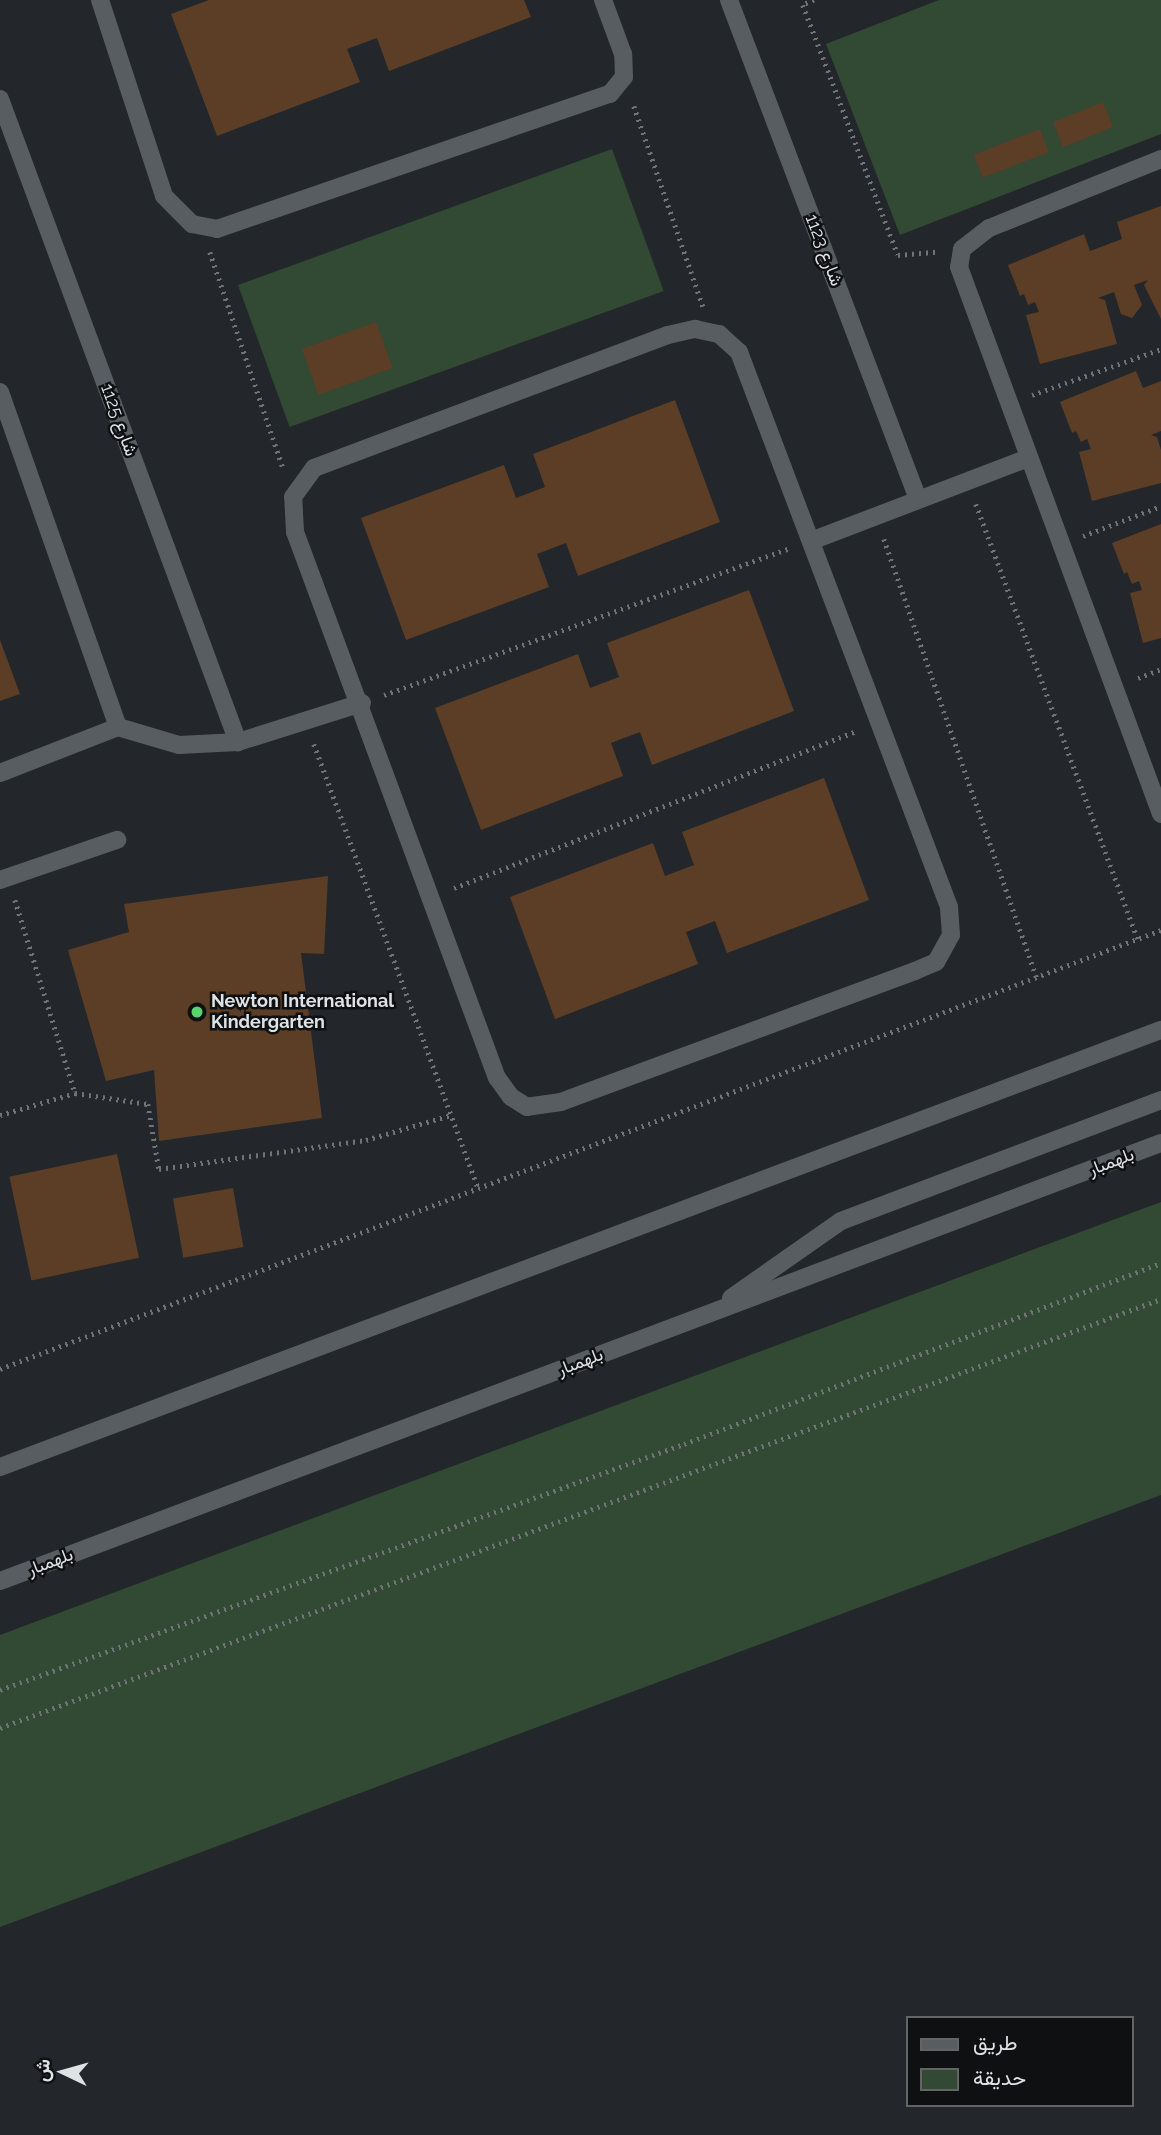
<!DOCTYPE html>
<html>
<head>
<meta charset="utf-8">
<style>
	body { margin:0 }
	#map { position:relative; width:1161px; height:2135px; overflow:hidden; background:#23272b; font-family:Raleway,Vazirmatn,sans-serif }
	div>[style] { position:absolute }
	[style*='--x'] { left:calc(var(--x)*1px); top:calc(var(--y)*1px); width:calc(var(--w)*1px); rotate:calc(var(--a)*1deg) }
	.green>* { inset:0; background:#324934; transform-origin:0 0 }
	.building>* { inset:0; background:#5c3d25; transform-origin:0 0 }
	.path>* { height:4.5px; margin-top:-2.25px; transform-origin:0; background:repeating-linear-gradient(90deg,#707477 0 2px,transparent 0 7px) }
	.service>* { height:18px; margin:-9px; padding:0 9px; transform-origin:9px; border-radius:9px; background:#585d61 }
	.minor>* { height:18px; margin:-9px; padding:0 9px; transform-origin:9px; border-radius:9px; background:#585d61 }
	.tertiary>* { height:18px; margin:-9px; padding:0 9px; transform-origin:9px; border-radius:9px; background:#585d61 }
	.dots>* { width:19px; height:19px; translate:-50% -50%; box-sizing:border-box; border:4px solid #0e1011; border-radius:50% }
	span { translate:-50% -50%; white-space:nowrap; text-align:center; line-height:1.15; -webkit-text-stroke:5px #0e1011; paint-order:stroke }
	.street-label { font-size:18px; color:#dfe2e4 }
	.poi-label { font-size:18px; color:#dfe2e4; font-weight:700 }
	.left { translate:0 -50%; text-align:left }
	.legend { position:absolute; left:906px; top:2016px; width:228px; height:91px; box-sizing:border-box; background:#0e1011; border:2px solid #626465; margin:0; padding:9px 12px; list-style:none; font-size:21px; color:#dfe2e4 }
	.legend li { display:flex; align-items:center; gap:14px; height:35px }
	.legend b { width:35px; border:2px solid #626465 }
	.north { position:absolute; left:28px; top:2037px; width:70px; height:70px; -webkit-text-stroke:5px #0e1011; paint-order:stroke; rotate:275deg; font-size:19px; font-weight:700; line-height:28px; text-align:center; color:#dfe2e4 }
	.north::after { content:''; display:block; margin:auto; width:24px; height:32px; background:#dfe2e4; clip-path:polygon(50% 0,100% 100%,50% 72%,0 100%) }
</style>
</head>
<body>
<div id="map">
	<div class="green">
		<i style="clip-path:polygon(939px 0,1161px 0,1161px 134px,900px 235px,826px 44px)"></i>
		<i style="left:612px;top:149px;width:151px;height:398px;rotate:70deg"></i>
		<i style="clip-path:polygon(1161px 1202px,1161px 1495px,0 1927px,0 1635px)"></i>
	</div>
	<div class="building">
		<i style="clip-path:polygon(209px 0,524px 0,531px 17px,389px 71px,377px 38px,347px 49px,360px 82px,217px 136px,171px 14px)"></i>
		<i style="left:1103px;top:102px;width:27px;height:54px;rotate:68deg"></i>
		<i style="left:1040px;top:129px;width:25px;height:71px;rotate:69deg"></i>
		<i style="clip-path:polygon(1161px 206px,1161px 319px,1144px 285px,1148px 280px,1134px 285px,1142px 305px,1132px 318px,1121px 314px,1114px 292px,1098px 298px,1105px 300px,1117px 344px,1040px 364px,1026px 315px,1039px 312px,1035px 302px,1028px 305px,1024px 294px,1020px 296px,1008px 265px,1084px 234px,1090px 251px,1122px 239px,1117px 222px)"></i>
		<i style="left:376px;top:322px;width:49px;height:79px;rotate:70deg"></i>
		<i style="clip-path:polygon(1136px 371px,1143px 388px,1161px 381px,1161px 431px,1151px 435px,1157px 437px,1161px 450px,1161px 483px,1092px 501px,1079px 452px,1091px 449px,1087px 439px,1081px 442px,1076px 431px,1072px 433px,1060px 402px)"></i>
		<i style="clip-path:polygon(675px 400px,720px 522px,578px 576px,566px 543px,537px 554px,549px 587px,406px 640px,361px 518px,504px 465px,516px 498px,545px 487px,533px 454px)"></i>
		<i style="clip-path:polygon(1161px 524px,1161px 638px,1143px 643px,1130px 593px,1142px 590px,1139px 581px,1132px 584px,1127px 572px,1124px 574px,1112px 543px)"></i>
		<i style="clip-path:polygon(749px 590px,794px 711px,652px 765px,640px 732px,611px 743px,623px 776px,481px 830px,435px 708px,578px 654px,590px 688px,619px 677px,607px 643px)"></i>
		<i style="clip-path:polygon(0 640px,20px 694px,0 701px)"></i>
		<i style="clip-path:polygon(824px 778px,869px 900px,727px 953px,715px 921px,686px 932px,698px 964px,555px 1019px,510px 897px,653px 843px,665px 876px,694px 865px,682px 832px)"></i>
		<i style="clip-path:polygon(328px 876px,324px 954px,301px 953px,322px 1118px,159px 1141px,154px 1070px,106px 1081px,68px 950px,129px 932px,124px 904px)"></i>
		<i style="left:117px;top:1154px;width:106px;height:110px;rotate:78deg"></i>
		<i style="left:233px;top:1188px;width:60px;height:61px;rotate:80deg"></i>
	</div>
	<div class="path">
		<i style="--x:814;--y:0;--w:12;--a:156"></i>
		<i style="--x:803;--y:5;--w:267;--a:69.2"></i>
		<i style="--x:898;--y:255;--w:38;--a:-5"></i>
		<i style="--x:634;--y:106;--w:212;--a:71"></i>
		<i style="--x:210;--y:252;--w:230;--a:71.3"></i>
		<i style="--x:1032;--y:395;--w:137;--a:-19.6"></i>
		<i style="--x:976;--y:504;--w:464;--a:69.6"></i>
		<i style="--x:1083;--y:536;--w:84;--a:-21"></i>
		<i style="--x:884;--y:539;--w:465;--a:70.8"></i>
		<i style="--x:1138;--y:678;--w:25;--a:-21"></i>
		<i style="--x:384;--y:695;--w:430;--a:-19.9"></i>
		<i style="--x:314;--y:744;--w:475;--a:69.7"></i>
		<i style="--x:454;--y:888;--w:433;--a:-21.3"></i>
		<i style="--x:15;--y:900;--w:202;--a:72.7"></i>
		<i style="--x:0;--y:1115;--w:78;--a:-16.3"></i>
		<i style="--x:75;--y:1093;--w:74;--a:8.6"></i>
		<i style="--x:148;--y:1104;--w:66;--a:80.4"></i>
		<i style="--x:159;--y:1169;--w:209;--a:-8"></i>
		<i style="--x:366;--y:1140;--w:89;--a:-16.4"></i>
		<i style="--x:0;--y:1369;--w:1241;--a:-20.71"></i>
		<i style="--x:0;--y:1690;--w:727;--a:-19.78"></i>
		<i style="--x:684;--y:1444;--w:510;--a:-20.78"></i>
		<i style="--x:0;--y:1728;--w:1238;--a:-20.28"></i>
	</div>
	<div class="service">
		<i style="--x:0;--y:880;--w:124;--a:-18.9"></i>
	</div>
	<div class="minor">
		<i style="--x:100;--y:0;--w:206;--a:71.9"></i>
		<i style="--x:164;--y:196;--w:40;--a:45"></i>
		<i style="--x:192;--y:224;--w:25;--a:11"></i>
		<i style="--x:217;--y:229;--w:416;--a:-19"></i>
		<i style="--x:610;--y:94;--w:22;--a:-51"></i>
		<i style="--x:624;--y:77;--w:23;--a:-92"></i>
		<i style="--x:623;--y:54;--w:58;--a:-110.3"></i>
		<i style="--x:729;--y:0;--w:534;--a:69.26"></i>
		<i style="--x:0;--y:99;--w:686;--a:69.69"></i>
		<i style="--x:1161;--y:159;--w:185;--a:158.1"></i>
		<i style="--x:989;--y:228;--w:34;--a:142"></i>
		<i style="--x:962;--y:249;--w:18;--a:99"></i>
		<i style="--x:959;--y:267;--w:583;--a:69.73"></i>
		<i style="--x:695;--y:329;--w:25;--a:12"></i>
		<i style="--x:719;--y:334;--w:27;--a:42"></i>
		<i style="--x:739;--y:352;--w:593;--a:69.27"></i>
		<i style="--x:949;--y:907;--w:28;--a:86"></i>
		<i style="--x:951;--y:935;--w:31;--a:119"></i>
		<i style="--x:936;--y:962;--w:23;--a:157"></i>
		<i style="--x:915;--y:971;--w:377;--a:159.7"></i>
		<i style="--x:561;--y:1102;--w:34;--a:172"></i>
		<i style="--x:527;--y:1107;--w:19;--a:-148"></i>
		<i style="--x:511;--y:1097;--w:24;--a:-126"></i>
		<i style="--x:497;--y:1078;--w:582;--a:-110.3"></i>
		<i style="--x:295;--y:532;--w:35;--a:-93"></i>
		<i style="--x:293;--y:497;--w:36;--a:-54"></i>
		<i style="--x:314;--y:468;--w:378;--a:-20.6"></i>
		<i style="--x:668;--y:335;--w:28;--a:-13"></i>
		<i style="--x:0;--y:392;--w:355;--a:70.6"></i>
		<i style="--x:811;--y:541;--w:232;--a:-20.9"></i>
		<i style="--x:0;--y:773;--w:127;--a:-21.3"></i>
		<i style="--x:118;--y:727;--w:64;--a:16.4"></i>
		<i style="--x:179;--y:745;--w:59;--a:-2.9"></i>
		<i style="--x:238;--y:742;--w:130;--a:-17.5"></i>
	</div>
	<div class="tertiary">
		<i style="--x:731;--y:1298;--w:134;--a:-35"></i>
		<i style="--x:841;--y:1221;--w:342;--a:-20.7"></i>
		<i style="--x:0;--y:1467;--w:1241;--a:-20.63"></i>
		<i style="--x:0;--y:1581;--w:1241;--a:-20.67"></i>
	</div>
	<div class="dots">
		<i style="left:197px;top:1012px;background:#58d570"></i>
	</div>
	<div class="street-label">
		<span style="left:824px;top:250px;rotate:69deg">شارع 1123</span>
		<span style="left:119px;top:420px;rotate:70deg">شارع 1125</span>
		<span style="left:1111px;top:1162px;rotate:-21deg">بلهمبار</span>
		<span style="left:580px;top:1362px;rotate:-21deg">بلهمبار</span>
		<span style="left:50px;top:1562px;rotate:-21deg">بلهمبار</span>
	</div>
	<div class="poi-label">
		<span class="left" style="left:211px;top:1012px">Newton International<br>Kindergarten</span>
	</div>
	<ul class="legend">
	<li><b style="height:9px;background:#585d61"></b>طريق</li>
	<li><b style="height:19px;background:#324934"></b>حديقة</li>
	</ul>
	<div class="north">ش</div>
</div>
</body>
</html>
